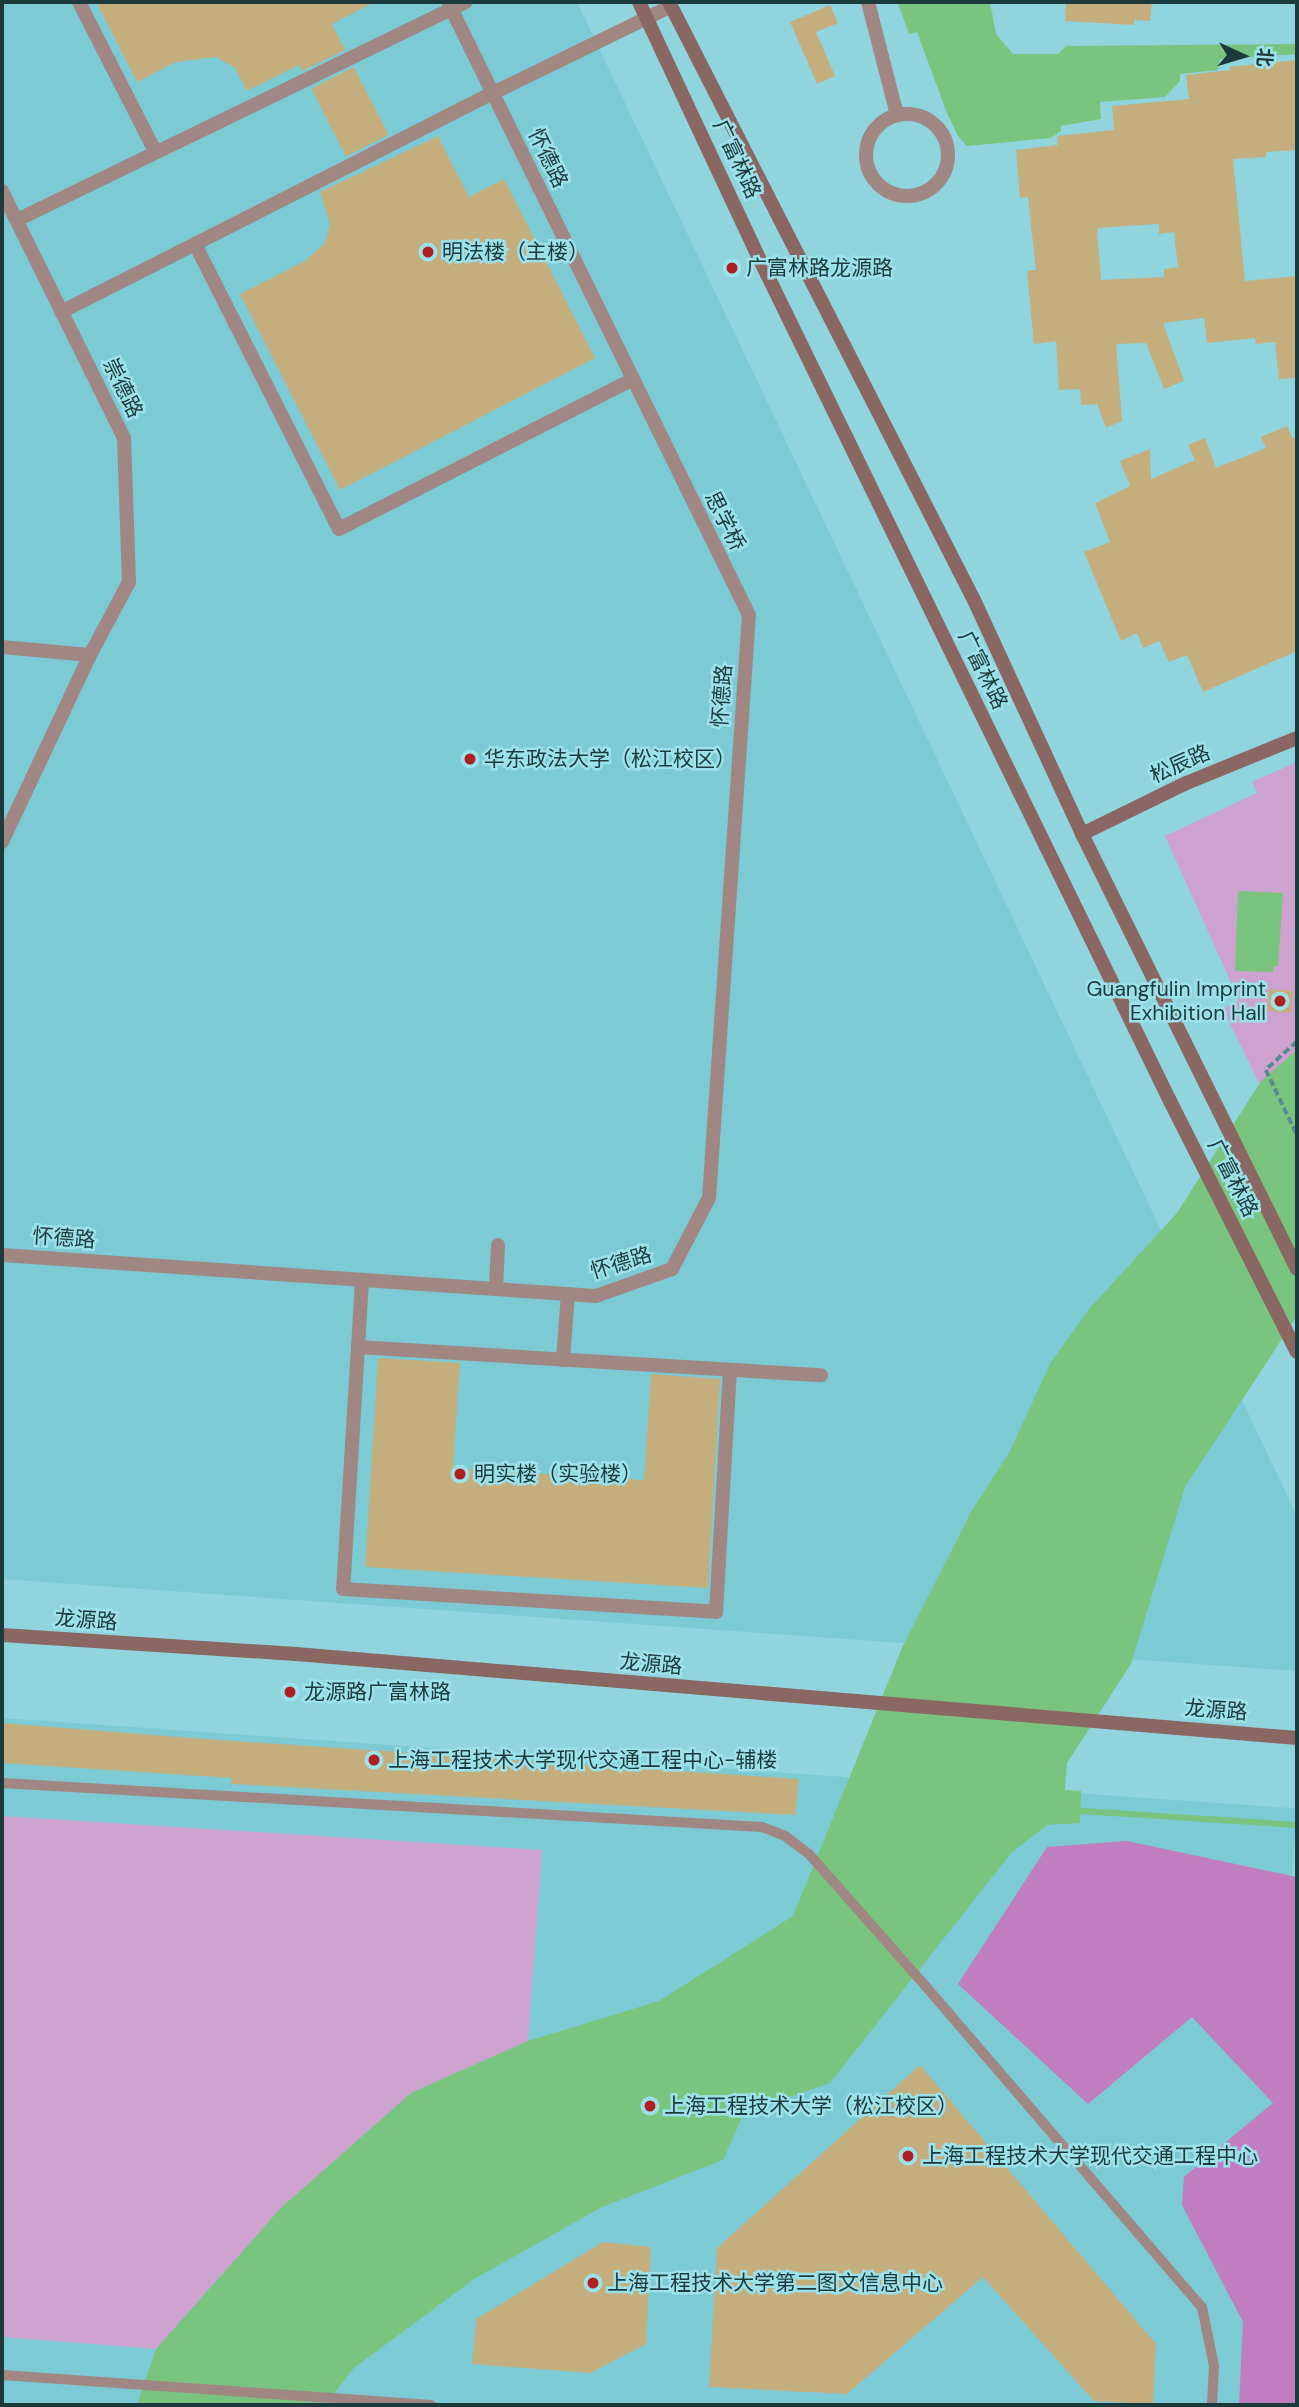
<!DOCTYPE html>
<html>
<head>
<meta charset="utf-8">
<style>
	body { margin:0 }
	#map { position:relative; width:1299px; height:2407px; overflow:hidden; background:#90d4dd; font-family:"DM Sans","Noto Sans SC",sans-serif }
	div>[style] { position:absolute }
	[style*='--x'] { left:calc(var(--x)*1px); top:calc(var(--y)*1px); width:calc(var(--w)*1px); rotate:calc(var(--a)*1deg) }
	.built>* { inset:0; background:#7bcad4; transform-origin:0 0 }
	.green>* { inset:0; background:#cea2ce }
	.forest>* { inset:0; background:#c07dc2 }
	.water>* { inset:0; background:#79c580 }
	.stream>* { height:6px; margin:-3px; padding:0 3px; transform-origin:3px; border-radius:3px; background:#79c580 }
	.building>* { inset:0; background:#c4ae7e; transform-origin:0 0 }
	.path>* { height:3.5px; margin-top:-1.75px; transform-origin:0; background:repeating-linear-gradient(90deg,#598b91 0 7px,transparent 0 10.5px) }
	.lane>* { height:10px; margin:-5px; padding:0 5px; transform-origin:5px; border-radius:5px; background:#a08783 }
	.street>* { height:14px; margin:-7px; padding:0 7px; transform-origin:7px; border-radius:7px; background:#a08783 }
	.street>.ring { margin:-7px; padding:0; box-sizing:content-box; background:none; border:14px solid #a08783; border-radius:50% }
	.secondary>* { height:14px; margin:-7px; padding:0 7px; transform-origin:7px; border-radius:7px; background:#8b6763 }
	.dots>* { width:19px; height:19px; translate:-50% -50%; box-sizing:border-box; border:4px solid #9de1ea; border-radius:50% }
	span { translate:-50% -50%; white-space:nowrap; text-align:center; line-height:1.15; -webkit-text-stroke:5px #9de1ea; paint-order:stroke }
	.street-label { font-size:21px; color:#1c393c }
	.poi-label { font-size:21px; color:#1c393c }
	.left { translate:0 -50%; text-align:left }
	.right { translate:-100% -50%; text-align:right }
	.frame { position:absolute; inset:0; border:4px solid #1c393c; pointer-events:none }
	.north { position:absolute; left:1208px; top:21px; width:70px; height:70px; -webkit-text-stroke:5px #9de1ea; paint-order:stroke; rotate:94deg; font-size:19px; font-weight:700; line-height:28px; text-align:center; color:#1c393c }
	.north::after { content:''; display:block; margin:auto; width:24px; height:32px; background:#1c393c; clip-path:polygon(50% 0,100% 100%,50% 72%,0 100%) }
</style>
</head>
<body>
<div id="map">
	<div class="built">
		<i style="clip-path:polygon(2px 2px,577px 2px,1297px 1516px,1297px 1671px,2px 1579px)"></i>
		<i style="left:2px;top:1718px;width:1298px;height:687px;rotate:4deg"></i>
	</div>
	<div class="green">
		<i style="clip-path:polygon(1297px 762px,1297px 1161px,1223px 1009px,1239px 1000px,1165px 836px,1257px 793px,1252px 782px)"></i>
		<i style="clip-path:polygon(2px 1816px,542px 1850px,528px 2041px,411px 2093px,281px 2208px,156px 2349px,2px 2337px)"></i>
	</div>
	<div class="forest">
		<i style="clip-path:polygon(1127px 1841px,1297px 1877px,1297px 2405px,1239px 2405px,1243px 2322px,1182px 2205px,1184px 2177px,1273px 2103px,1192px 2017px,1088px 2104px,958px 1984px,1047px 1847px)"></i>
	</div>
	<div class="water">
		<i style="clip-path:polygon(901px 2px,990px 2px,996px 34px,1013px 54px,1058px 54px,1066px 46px,1297px 44px,1297px 54px,1220px 59px,1218px 70px,1180px 74px,1180px 81px,1165px 97px,1100px 102px,1101px 119px,1061px 126px,1061px 131px,1051px 138px,967px 146px,958px 136px,947px 113px,917px 32px,909px 34px,898px 3px)"></i>
		<i style="clip-path:polygon(1238px 891px,1283px 893px,1278px 966px,1274px 966px,1273px 972px,1235px 971px)"></i>
		<i style="clip-path:polygon(1297px 1050px,1297px 1316px,1185px 1487px,1131px 1664px,1067px 1763px,1065px 1790px,1081px 1791px,1080px 1823px,1047px 1825px,1012px 1852px,830px 2083px,744px 2113px,723px 2160px,602px 2207px,474px 2279px,354px 2368px,325px 2405px,137px 2405px,156px 2349px,281px 2208px,411px 2093px,528px 2041px,659px 2001px,793px 1916px,902px 1648px,972px 1510px,1009px 1453px,1051px 1362px,1090px 1308px,1177px 1213px,1261px 1081px)"></i>
	</div>
	<div class="stream">
		<i style="--x:1081;--y:1811;--w:216;--a:3.7"></i>
	</div>
	<div class="building">
		<i style="clip-path:polygon(96px 2px,375px 2px,332px 24px,345px 50px,302px 71px,299px 65px,247px 91px,235px 68px,216px 57px,176px 62px,137px 82px)"></i>
		<i style="clip-path:polygon(1066px 2px,1152px 2px,1150px 21px,1134px 20px,1134px 25px,1065px 21px)"></i>
		<i style="clip-path:polygon(830px 5px,838px 23px,816px 32px,835px 76px,817px 84px,790px 22px)"></i>
		<i style="clip-path:polygon(evenodd,1297px 60px,1297px 150px,1266px 152px,1266px 157px,1233px 159px,1245px 281px,1297px 276px,1297px 378px,1279px 379px,1275px 342px,1256px 344px,1255px 338px,1207px 343px,1204px 318px,1163px 323px,1184px 381px,1164px 389px,1146px 343px,1116px 344px,1122px 421px,1106px 428px,1097px 404px,1081px 405px,1080px 389px,1059px 390px,1056px 341px,1034px 344px,1027px 271px,1036px 270px,1028px 197px,1020px 198px,1016px 150px,1058px 145px,1057px 136px,1114px 130px,1112px 106px,1189px 99px,1186px 75px,1230px 70px,1230px 67px,1297px 60px,1159px 224px,1159px 234px,1174px 232px,1178px 267px,1164px 269px,1164px 277px,1101px 280px,1097px 228px,1159px 224px)"></i>
		<i style="left:354px;top:67px;width:76px;height:48px;rotate:63deg"></i>
		<i style="clip-path:polygon(438px 136px,469px 197px,504px 179px,595px 358px,340px 490px,240px 294px,305px 261px,325px 243px,330px 224px,320px 192px)"></i>
		<i style="clip-path:polygon(1287px 426px,1292px 438px,1297px 436px,1297px 651px,1203px 692px,1187px 655px,1169px 662px,1159px 641px,1143px 648px,1137px 633px,1121px 641px,1084px 552px,1110px 542px,1095px 503px,1130px 486px,1120px 461px,1150px 449px,1151px 479px,1195px 460px,1188px 445px,1205px 438px,1216px 468px,1266px 448px,1261px 437px)"></i>
		<i style="left:1269px;top:989px;width:24px;height:22px;rotate:5deg"></i>
		<i style="clip-path:polygon(378px 1358px,460px 1363px,453px 1468px,644px 1480px,651px 1374px,720px 1379px,708px 1588px,365px 1567px)"></i>
		<i style="clip-path:polygon(2px 1723px,205px 1739px,799px 1779px,795px 1815px,231px 1784px,231px 1778px,2px 1763px)"></i>
		<i style="clip-path:polygon(920px 2065px,1156px 2344px,1153px 2404px,1094px 2401px,983px 2277px,847px 2394px,709px 2387px,717px 2248px)"></i>
		<i style="clip-path:polygon(603px 2242px,651px 2247px,646px 2344px,590px 2373px,472px 2364px,476px 2319px)"></i>
	</div>
	<div class="path">
		<i style="--x:1297;--y:1042;--w:42;--a:137.9"></i>
		<i style="--x:1266;--y:1070;--w:72;--a:64.5"></i>
	</div>
	<div class="lane">
		<i style="--x:2;--y:1783;--w:761;--a:3.31"></i>
		<i style="--x:762;--y:1827;--w:25;--a:21"></i>
		<i style="--x:785;--y:1836;--w:30;--a:37"></i>
		<i style="--x:809;--y:1854;--w:171;--a:48.6"></i>
		<i style="--x:922;--y:1982;--w:429;--a:49.3"></i>
		<i style="--x:1202;--y:2307;--w:60;--a:78.5"></i>
		<i style="--x:1214;--y:2366;--w:39;--a:93"></i>
		<i style="--x:2;--y:2375;--w:430;--a:4"></i>
	</div>
	<div class="street">
		<i style="--x:79;--y:2;--w:167;--a:63"></i>
		<i style="--x:868;--y:2;--w:117;--a:75.6"></i>
		<i class="ring" style="left:866px;top:114px;width:68px;height:68px"></i>
		<i style="--x:2;--y:191;--w:275;--a:63.7"></i>
		<i style="--x:124;--y:438;--w:144;--a:88"></i>
		<i style="--x:129;--y:582;--w:83;--a:118.1"></i>
		<i style="--x:90;--y:655;--w:207;--a:115.2"></i>
		<i style="--x:17;--y:220;--w:499;--a:-25.9"></i>
		<i style="--x:195;--y:244;--w:319;--a:63.2"></i>
		<i style="--x:339;--y:529;--w:329;--a:-27"></i>
		<i style="--x:61;--y:312;--w:484;--a:-26.9"></i>
		<i style="--x:493;--y:93;--w:198;--a:-26"></i>
		<i style="--x:2;--y:647;--w:88;--a:5.2"></i>
		<i style="--x:2;--y:1255;--w:595;--a:3.95"></i>
		<i style="--x:596;--y:1296;--w:81;--a:-19.6"></i>
		<i style="--x:672;--y:1269;--w:80;--a:-62.5"></i>
		<i style="--x:709;--y:1198;--w:584;--a:-86.08"></i>
		<i style="--x:749;--y:615;--w:683;--a:-116.15"></i>
		<i style="--x:362;--y:1280;--w:67;--a:93.4"></i>
		<i style="--x:358;--y:1347;--w:464;--a:3.5"></i>
		<i style="--x:496;--y:1289;--w:44;--a:-87.4"></i>
		<i style="--x:358;--y:1347;--w:242;--a:93.5"></i>
		<i style="--x:343;--y:1589;--w:374;--a:3.5"></i>
		<i style="--x:716;--y:1612;--w:242;--a:-86.7"></i>
		<i style="--x:563;--y:1360;--w:66;--a:-85.7"></i>
	</div>
	<div class="secondary">
		<i style="--x:639;--y:2;--w:285;--a:64.9"></i>
		<i style="--x:760;--y:260;--w:936;--a:64.01"></i>
		<i style="--x:1170;--y:1101;--w:281;--a:63.2"></i>
		<i style="--x:669;--y:2;--w:671;--a:62.98"></i>
		<i style="--x:974;--y:600;--w:258;--a:65.2"></i>
		<i style="--x:1082;--y:834;--w:485;--a:63.7"></i>
		<i style="--x:1082;--y:834;--w:114;--a:-26.1"></i>
		<i style="--x:1184;--y:784;--w:122;--a:-22.2"></i>
		<i style="--x:2;--y:1635;--w:295;--a:3.7"></i>
		<i style="--x:296;--y:1654;--w:1005;--a:4.8"></i>
	</div>
	<div class="dots">
		<i style="left:428px;top:252px;background:#af1e21"></i>
		<i style="left:732px;top:268px;background:#af1e21"></i>
		<i style="left:470px;top:759px;background:#af1e21"></i>
		<i style="left:1280px;top:1001px;background:#af1e21"></i>
		<i style="left:460px;top:1474px;background:#af1e21"></i>
		<i style="left:290px;top:1692px;background:#af1e21"></i>
		<i style="left:374px;top:1760px;background:#af1e21"></i>
		<i style="left:650px;top:2106px;background:#af1e21"></i>
		<i style="left:908px;top:2156px;background:#af1e21"></i>
		<i style="left:593px;top:2283px;background:#af1e21"></i>
	</div>
	<div class="street-label">
		<span style="left:548px;top:158px;rotate:64deg">怀德路</span>
		<span style="left:737px;top:159px;rotate:65deg">广富林路</span>
		<span style="left:123px;top:388px;rotate:64deg">崇德路</span>
		<span style="left:725px;top:521px;rotate:63deg">思学桥</span>
		<span style="left:983px;top:670px;rotate:64deg">广富林路</span>
		<span style="left:722px;top:696px;rotate:-86deg">怀德路</span>
		<span style="left:1180px;top:764px;rotate:-24deg">松辰路</span>
		<span style="left:1233px;top:1178px;rotate:63deg">广富林路</span>
		<span style="left:64px;top:1238px;rotate:4deg">怀德路</span>
		<span style="left:621px;top:1263px;rotate:-17deg">怀德路</span>
		<span style="left:86px;top:1620px;rotate:4deg">龙源路</span>
		<span style="left:651px;top:1664px;rotate:5deg">龙源路</span>
		<span style="left:1216px;top:1710px;rotate:4deg">龙源路</span>
	</div>
	<div class="poi-label">
		<span class="left" style="left:442px;top:252px">明法楼（主楼）</span>
		<span class="left" style="left:746px;top:268px">广富林路龙源路</span>
		<span class="left" style="left:484px;top:759px">华东政法大学（松江校区）</span>
		<span class="right" style="left:1266px;top:1001px">Guangfulin Imprint<br>Exhibition Hall</span>
		<span class="left" style="left:474px;top:1474px">明实楼（实验楼）</span>
		<span class="left" style="left:304px;top:1692px">龙源路广富林路</span>
		<span class="left" style="left:388px;top:1760px">上海工程技术大学现代交通工程中心-辅楼</span>
		<span class="left" style="left:664px;top:2106px">上海工程技术大学（松江校区）</span>
		<span class="left" style="left:922px;top:2156px">上海工程技术大学现代交通工程中心</span>
		<span class="left" style="left:607px;top:2283px">上海工程技术大学第二图文信息中心</span>
	</div>
	<div class="frame"></div>
	<div class="north">北</div>
</div>
</body>
</html>
